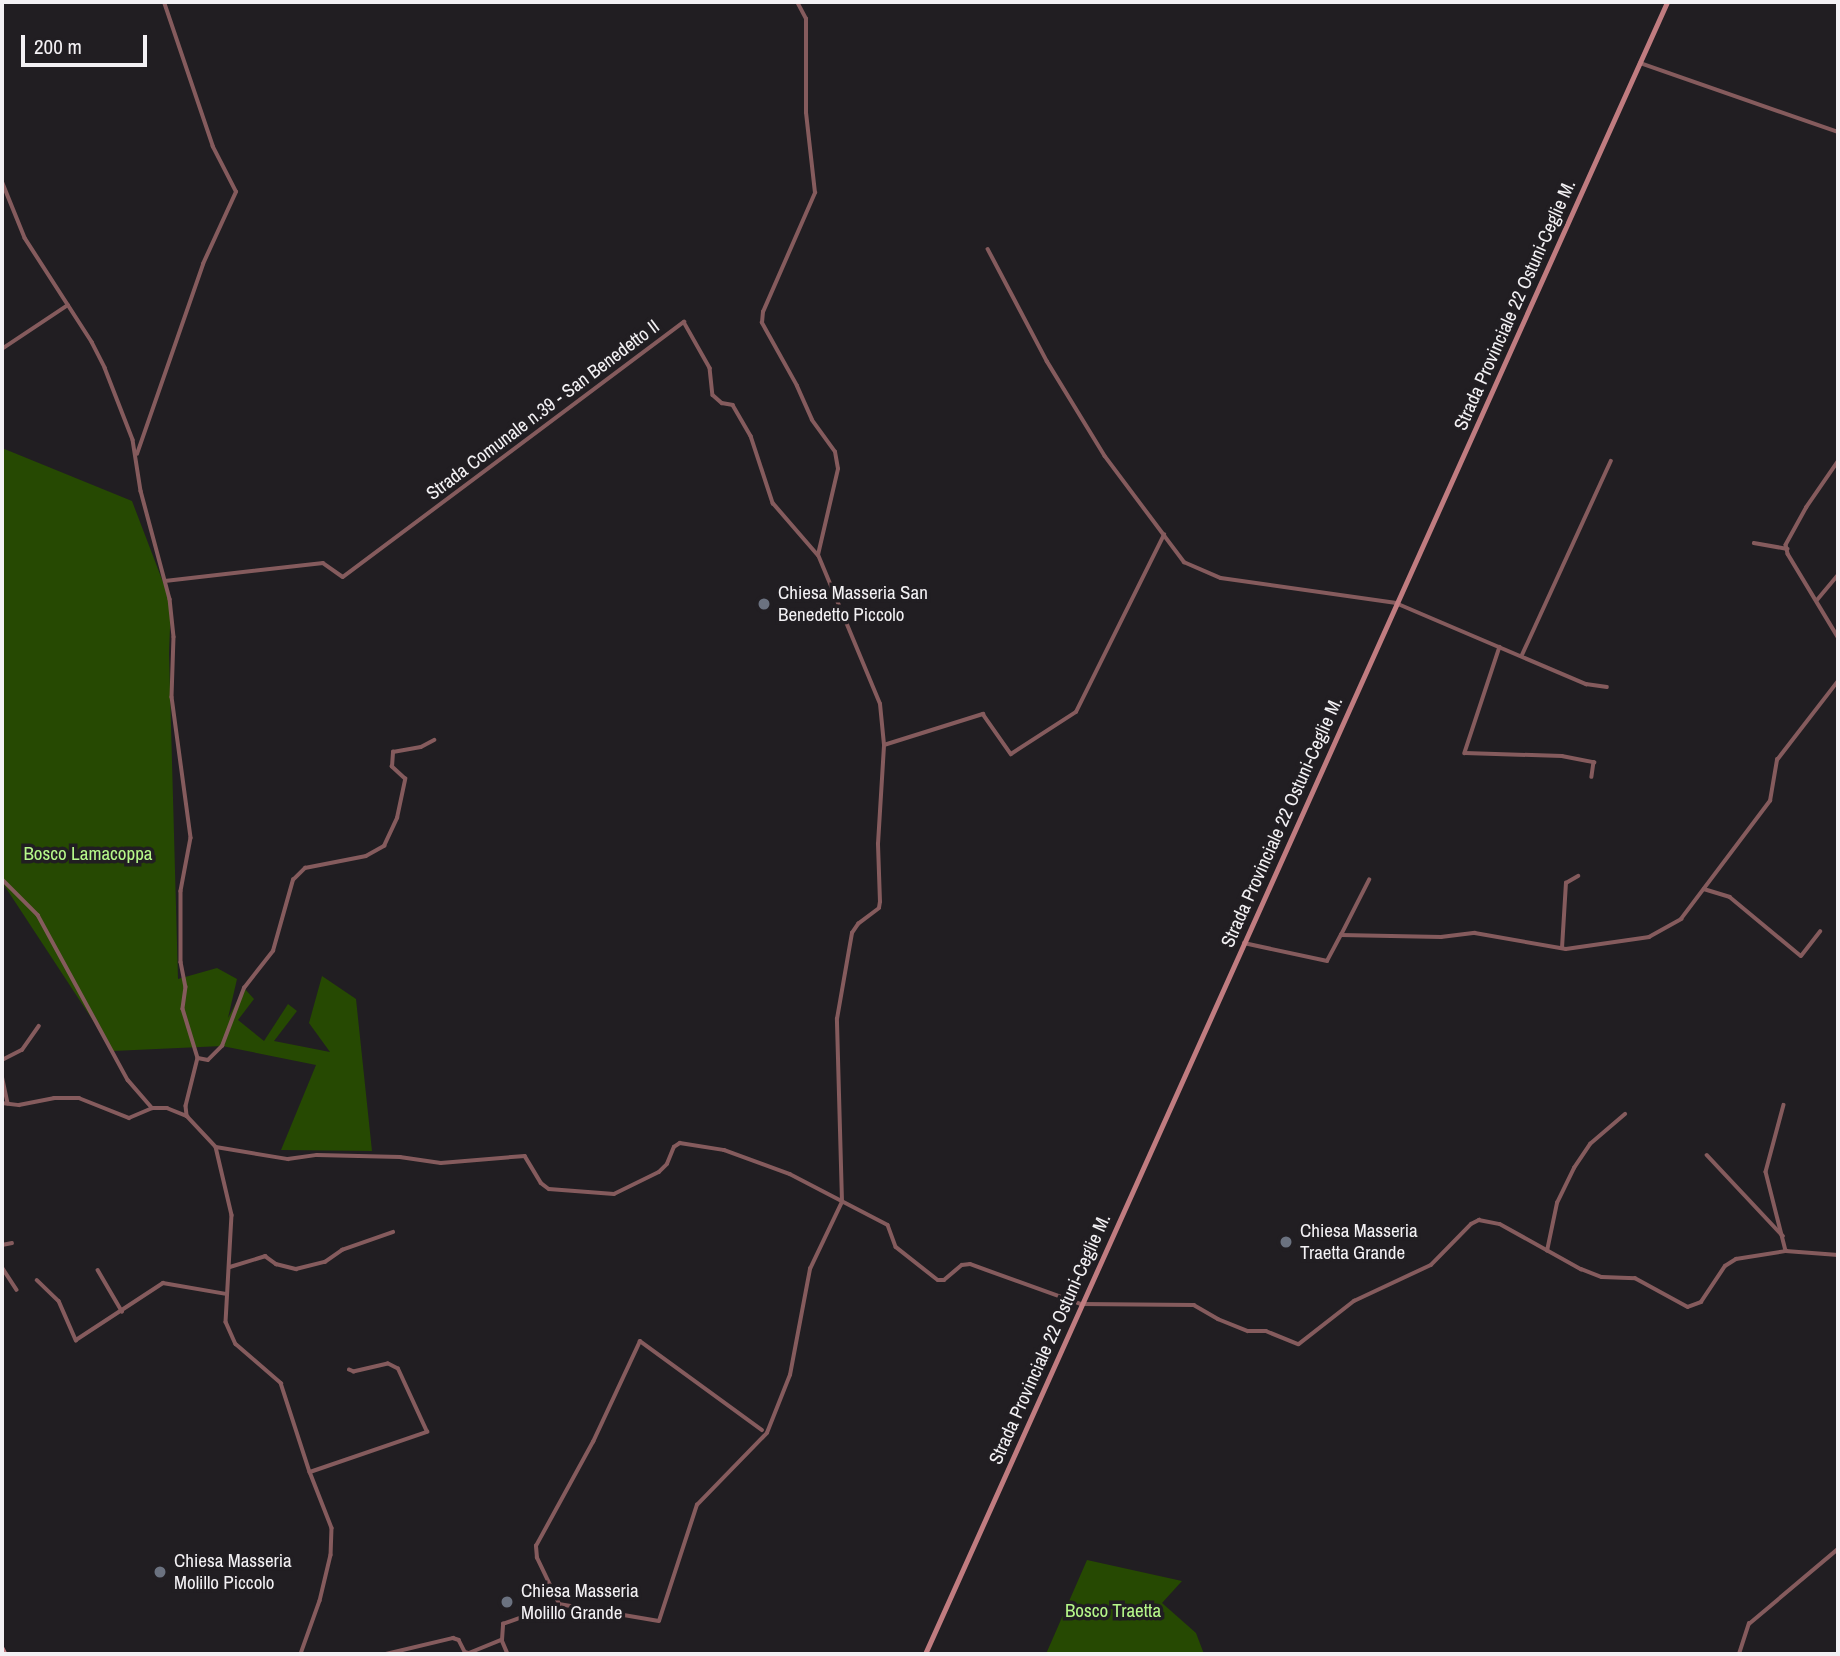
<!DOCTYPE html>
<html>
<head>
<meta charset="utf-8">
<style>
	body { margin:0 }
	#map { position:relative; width:1840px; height:1656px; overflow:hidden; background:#211e22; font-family:"Archivo Narrow",sans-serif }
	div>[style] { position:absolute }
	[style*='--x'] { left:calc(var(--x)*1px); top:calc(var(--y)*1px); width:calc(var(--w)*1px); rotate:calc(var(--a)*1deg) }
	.green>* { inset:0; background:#264902 }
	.minor>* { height:3.5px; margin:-1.75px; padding:0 1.75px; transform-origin:1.75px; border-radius:1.75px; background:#855b5d }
	.secondary>* { height:4.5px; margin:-2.25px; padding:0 2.25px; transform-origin:2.25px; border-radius:2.25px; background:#c07c80 }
	.dots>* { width:19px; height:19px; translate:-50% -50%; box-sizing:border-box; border:4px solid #211e22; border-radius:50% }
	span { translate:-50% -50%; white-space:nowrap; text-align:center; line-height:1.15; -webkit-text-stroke:7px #211e22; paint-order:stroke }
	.street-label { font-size:19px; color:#f3f1f4 }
	.poi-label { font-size:19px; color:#f3f1f4 }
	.left { translate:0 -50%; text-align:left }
	.park-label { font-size:19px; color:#b6f88a }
	.frame { position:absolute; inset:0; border:4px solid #f3f1f4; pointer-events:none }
	.scale { position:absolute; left:21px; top:35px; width:126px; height:32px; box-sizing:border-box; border:4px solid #f3f1f4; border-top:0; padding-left:9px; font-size:21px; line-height:24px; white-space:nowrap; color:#f3f1f4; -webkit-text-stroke:5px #211e22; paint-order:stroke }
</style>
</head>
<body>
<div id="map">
	<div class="green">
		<i style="clip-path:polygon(2px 448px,132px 501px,171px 603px,169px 653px,178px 979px,217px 968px,237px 979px,228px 1018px,244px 988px,254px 999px,238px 1020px,264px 1041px,288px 1004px,297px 1011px,274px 1041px,330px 1052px,309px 1023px,322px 976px,356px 999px,372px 1151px,281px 1150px,316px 1065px,222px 1046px,113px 1051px,2px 882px)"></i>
		<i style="clip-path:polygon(1087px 1560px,1182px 1581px,1162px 1603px,1196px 1633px,1204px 1654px,1046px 1654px)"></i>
	</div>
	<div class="minor">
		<i style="--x:1640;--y:63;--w:210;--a:19.2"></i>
		<i style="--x:2;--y:181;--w:61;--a:68"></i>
		<i style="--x:25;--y:238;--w:124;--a:57.2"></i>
		<i style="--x:92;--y:342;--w:29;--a:63"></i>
		<i style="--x:105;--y:368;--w:77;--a:68.7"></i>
		<i style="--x:133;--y:440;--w:52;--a:81.1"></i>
		<i style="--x:141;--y:491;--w:112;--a:75"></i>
		<i style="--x:170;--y:599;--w:38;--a:84"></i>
		<i style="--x:174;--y:637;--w:60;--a:91.9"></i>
		<i style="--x:172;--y:697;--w:142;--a:82.3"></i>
		<i style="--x:191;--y:838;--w:54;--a:100.7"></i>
		<i style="--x:181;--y:891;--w:71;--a:90"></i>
		<i style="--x:181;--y:962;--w:25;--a:79"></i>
		<i style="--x:186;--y:987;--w:22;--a:98"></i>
		<i style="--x:183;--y:1009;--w:51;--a:73"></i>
		<i style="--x:198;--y:1058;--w:49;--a:104"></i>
		<i style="--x:186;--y:1106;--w:10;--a:84"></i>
		<i style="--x:988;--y:249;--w:127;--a:62.2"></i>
		<i style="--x:1047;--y:361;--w:111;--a:58.6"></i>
		<i style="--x:1105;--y:456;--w:99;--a:53.2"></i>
		<i style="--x:2;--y:349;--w:79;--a:-33.7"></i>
		<i style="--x:137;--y:454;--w:201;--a:-70.8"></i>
		<i style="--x:203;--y:264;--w:79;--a:-65.4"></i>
		<i style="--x:236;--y:192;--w:51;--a:-117.1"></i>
		<i style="--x:213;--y:147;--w:153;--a:-108.7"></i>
		<i style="--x:1838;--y:462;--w:55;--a:124.6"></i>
		<i style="--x:1807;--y:507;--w:43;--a:118.9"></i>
		<i style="--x:1786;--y:545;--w:9;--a:77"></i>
		<i style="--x:1788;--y:554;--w:97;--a:58.9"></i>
		<i style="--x:1754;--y:543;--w:34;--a:10"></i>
		<i style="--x:165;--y:581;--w:159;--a:-6.5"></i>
		<i style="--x:323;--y:563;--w:24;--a:35"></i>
		<i style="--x:343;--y:577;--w:426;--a:-36.8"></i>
		<i style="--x:684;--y:322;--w:53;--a:60.5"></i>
		<i style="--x:710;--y:368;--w:27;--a:84"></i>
		<i style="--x:713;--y:395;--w:12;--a:42"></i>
		<i style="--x:722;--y:403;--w:11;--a:10"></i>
		<i style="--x:733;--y:405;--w:36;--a:60"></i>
		<i style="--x:751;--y:436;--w:71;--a:71.8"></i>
		<i style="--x:773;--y:503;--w:69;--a:49.1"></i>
		<i style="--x:1817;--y:600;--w:33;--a:-50"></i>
		<i style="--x:1500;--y:647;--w:112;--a:108.3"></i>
		<i style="--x:1465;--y:753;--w:97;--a:1.8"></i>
		<i style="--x:1562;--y:756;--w:33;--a:11"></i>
		<i style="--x:1594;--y:762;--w:15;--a:98"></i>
		<i style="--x:1522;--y:655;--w:213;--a:-65.4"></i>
		<i style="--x:884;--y:745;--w:104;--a:-17.4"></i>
		<i style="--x:983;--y:714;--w:49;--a:55"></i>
		<i style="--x:1011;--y:754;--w:77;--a:-32.9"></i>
		<i style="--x:1076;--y:712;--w:198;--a:-63.6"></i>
		<i style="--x:1164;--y:535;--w:34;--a:53"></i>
		<i style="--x:1184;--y:562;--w:40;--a:23.4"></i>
		<i style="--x:1221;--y:578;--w:177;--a:8.1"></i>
		<i style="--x:1396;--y:603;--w:207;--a:23.1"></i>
		<i style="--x:1586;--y:684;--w:21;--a:8"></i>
		<i style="--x:2;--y:879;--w:51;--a:45"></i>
		<i style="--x:38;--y:915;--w:188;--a:61.4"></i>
		<i style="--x:128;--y:1080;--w:37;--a:49"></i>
		<i style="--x:1704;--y:889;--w:27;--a:17"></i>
		<i style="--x:1730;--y:897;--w:92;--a:39.7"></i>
		<i style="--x:1801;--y:956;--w:31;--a:-52"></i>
		<i style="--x:1341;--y:935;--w:62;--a:-63"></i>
		<i style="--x:1244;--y:943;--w:85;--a:12.2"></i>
		<i style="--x:1327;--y:961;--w:30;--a:-62"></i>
		<i style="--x:1341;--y:935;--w:100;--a:1.1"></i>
		<i style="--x:1441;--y:937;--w:34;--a:-7"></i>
		<i style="--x:1475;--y:933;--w:92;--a:10"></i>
		<i style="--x:1566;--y:949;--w:84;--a:-8.2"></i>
		<i style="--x:1649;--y:937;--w:37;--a:-29"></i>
		<i style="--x:1681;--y:919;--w:148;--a:-53"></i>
		<i style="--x:1770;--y:801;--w:42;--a:-80.3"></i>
		<i style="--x:1777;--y:760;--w:100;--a:-52.3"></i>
		<i style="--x:1562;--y:948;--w:65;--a:-86.5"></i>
		<i style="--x:1566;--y:883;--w:14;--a:-30"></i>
		<i style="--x:198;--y:1058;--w:10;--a:11"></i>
		<i style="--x:208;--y:1060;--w:20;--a:-45"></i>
		<i style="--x:222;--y:1046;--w:62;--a:-69.2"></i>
		<i style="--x:244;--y:988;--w:47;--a:-51.9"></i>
		<i style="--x:273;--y:951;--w:74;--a:-74.3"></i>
		<i style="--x:293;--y:880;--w:17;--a:-45"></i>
		<i style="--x:305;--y:868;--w:62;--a:-11.1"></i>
		<i style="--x:366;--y:856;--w:21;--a:-29"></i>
		<i style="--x:384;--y:846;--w:31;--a:-65"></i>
		<i style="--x:397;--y:818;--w:40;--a:-78"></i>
		<i style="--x:405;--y:779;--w:18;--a:-137"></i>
		<i style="--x:392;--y:767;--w:15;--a:-86"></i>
		<i style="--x:393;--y:752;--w:28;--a:-10"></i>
		<i style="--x:421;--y:747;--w:15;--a:-28"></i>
		<i style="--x:2;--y:1060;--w:22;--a:-27"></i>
		<i style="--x:22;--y:1050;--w:29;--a:-55"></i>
		<i style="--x:2;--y:1075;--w:29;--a:78"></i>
		<i style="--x:2;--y:1103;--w:17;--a:7"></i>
		<i style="--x:19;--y:1105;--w:36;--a:-11"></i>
		<i style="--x:54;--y:1098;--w:25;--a:0"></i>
		<i style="--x:79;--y:1098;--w:54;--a:21.8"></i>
		<i style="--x:129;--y:1118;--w:25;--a:-23"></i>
		<i style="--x:152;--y:1108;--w:15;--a:0"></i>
		<i style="--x:167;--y:1108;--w:22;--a:22"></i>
		<i style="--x:187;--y:1116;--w:42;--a:46.9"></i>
		<i style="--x:216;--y:1147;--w:70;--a:76.8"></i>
		<i style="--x:232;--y:1215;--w:107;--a:93.2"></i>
		<i style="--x:226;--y:1322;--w:24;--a:66"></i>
		<i style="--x:236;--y:1344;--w:60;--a:40.9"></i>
		<i style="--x:281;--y:1383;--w:94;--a:72"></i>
		<i style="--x:310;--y:1472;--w:60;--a:68.6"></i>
		<i style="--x:332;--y:1528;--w:27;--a:92"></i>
		<i style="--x:331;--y:1555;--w:47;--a:103.4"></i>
		<i style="--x:320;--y:1601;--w:56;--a:109.7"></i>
		<i style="--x:1784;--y:1105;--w:69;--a:105"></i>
		<i style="--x:1766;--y:1172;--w:81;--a:75.8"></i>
		<i style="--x:216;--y:1147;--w:73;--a:9.5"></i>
		<i style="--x:288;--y:1159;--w:29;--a:-8"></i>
		<i style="--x:317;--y:1155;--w:83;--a:1.4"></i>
		<i style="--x:400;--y:1157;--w:41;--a:8.3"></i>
		<i style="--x:441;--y:1163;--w:84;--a:-4.8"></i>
		<i style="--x:525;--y:1156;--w:31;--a:59"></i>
		<i style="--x:541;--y:1183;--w:10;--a:37"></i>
		<i style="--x:549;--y:1189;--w:65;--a:4.4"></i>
		<i style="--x:614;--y:1194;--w:50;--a:-26.1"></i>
		<i style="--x:659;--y:1172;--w:11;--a:-45"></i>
		<i style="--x:667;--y:1164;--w:18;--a:-68"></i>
		<i style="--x:674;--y:1147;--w:7;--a:-34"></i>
		<i style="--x:680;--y:1143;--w:45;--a:9"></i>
		<i style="--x:724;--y:1150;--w:70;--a:20"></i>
		<i style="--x:790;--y:1174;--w:110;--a:27.5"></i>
		<i style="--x:888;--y:1225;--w:23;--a:70"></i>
		<i style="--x:896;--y:1247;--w:53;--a:38.2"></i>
		<i style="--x:938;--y:1280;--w:6;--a:0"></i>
		<i style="--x:944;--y:1280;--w:23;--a:-40"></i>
		<i style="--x:962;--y:1265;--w:8;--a:-7"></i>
		<i style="--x:970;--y:1264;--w:118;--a:19.8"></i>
		<i style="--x:1081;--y:1304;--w:113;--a:0.5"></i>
		<i style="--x:1194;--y:1305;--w:28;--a:30"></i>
		<i style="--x:1218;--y:1319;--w:32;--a:22"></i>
		<i style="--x:1248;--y:1331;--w:18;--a:0"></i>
		<i style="--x:1266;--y:1331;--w:35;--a:22"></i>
		<i style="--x:1299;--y:1344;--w:70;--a:-38"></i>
		<i style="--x:1354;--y:1301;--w:85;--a:-25.1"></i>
		<i style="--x:1431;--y:1265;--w:57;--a:-45.7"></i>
		<i style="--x:1471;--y:1224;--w:9;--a:-27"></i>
		<i style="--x:1479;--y:1220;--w:21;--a:11"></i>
		<i style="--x:1500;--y:1224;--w:93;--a:29.1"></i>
		<i style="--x:1581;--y:1269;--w:22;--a:21"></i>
		<i style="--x:1602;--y:1277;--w:33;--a:2"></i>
		<i style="--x:1635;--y:1278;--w:60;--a:28.7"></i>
		<i style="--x:1688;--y:1307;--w:14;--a:-21"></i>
		<i style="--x:1701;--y:1302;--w:43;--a:-56.3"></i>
		<i style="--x:1725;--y:1266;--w:13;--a:-32"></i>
		<i style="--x:1736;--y:1259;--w:51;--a:-9.1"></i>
		<i style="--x:1786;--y:1251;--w:52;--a:4.4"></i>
		<i style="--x:1707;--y:1155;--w:111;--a:46.8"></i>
		<i style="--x:2;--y:1245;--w:10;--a:-11"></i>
		<i style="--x:1547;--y:1251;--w:49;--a:-78.2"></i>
		<i style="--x:1557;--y:1203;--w:39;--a:-64"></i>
		<i style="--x:1574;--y:1168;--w:29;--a:-56"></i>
		<i style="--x:1590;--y:1144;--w:46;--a:-40.6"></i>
		<i style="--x:2;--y:1267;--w:27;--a:57"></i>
		<i style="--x:230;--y:1267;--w:37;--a:-17"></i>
		<i style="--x:265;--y:1256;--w:14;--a:36"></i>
		<i style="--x:276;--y:1264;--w:21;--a:14"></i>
		<i style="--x:296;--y:1269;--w:30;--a:-14"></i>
		<i style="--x:325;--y:1262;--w:21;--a:-35"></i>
		<i style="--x:342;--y:1250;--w:54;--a:-19.4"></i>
		<i style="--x:98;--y:1270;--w:48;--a:59.7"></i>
		<i style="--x:37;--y:1280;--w:30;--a:44"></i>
		<i style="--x:59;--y:1301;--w:43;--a:66.4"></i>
		<i style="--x:76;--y:1340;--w:104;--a:-33.2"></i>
		<i style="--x:163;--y:1283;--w:65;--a:9.8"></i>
		<i style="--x:310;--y:1472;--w:124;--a:-18.9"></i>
		<i style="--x:427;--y:1432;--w:69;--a:-114.7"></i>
		<i style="--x:398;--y:1369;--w:11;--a:-153"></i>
		<i style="--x:388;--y:1364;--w:35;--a:167"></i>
		<i style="--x:354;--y:1372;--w:5;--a:-158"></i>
		<i style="--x:559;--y:1604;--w:51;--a:-115.6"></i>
		<i style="--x:537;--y:1558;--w:12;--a:-95"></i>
		<i style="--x:536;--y:1546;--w:119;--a:-61.3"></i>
		<i style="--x:593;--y:1442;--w:111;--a:-65"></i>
		<i style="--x:640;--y:1341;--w:151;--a:36.1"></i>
		<i style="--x:502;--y:1640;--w:15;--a:67"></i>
		<i style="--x:386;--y:1654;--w:69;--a:-13.4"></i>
		<i style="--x:453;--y:1638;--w:6;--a:18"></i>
		<i style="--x:459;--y:1640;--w:13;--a:63"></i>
		<i style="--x:465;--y:1652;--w:4;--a:14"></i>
		<i style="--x:469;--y:1653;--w:35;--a:-22"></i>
		<i style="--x:502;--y:1640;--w:16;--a:-86"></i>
		<i style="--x:503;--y:1624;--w:59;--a:-19.7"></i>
		<i style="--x:559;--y:1604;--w:101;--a:9.6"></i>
		<i style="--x:659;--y:1621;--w:122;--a:-71.9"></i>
		<i style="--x:697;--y:1505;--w:100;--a:-45.8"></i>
		<i style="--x:767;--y:1433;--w:62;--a:-68.4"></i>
		<i style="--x:790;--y:1375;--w:108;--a:-79.3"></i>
		<i style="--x:810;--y:1269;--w:74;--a:-64.5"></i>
		<i style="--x:842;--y:1202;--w:183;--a:-91.6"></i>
		<i style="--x:837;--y:1019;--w:87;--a:-80.1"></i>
		<i style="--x:852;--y:933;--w:11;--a:-56"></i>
		<i style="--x:858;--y:924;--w:26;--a:-37"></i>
		<i style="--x:879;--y:908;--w:6;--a:-81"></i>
		<i style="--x:880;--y:902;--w:58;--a:-92"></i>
		<i style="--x:878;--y:844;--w:99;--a:-86.5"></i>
		<i style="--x:884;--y:745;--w:41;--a:-95.6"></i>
		<i style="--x:880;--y:704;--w:161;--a:-112.6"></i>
		<i style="--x:818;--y:555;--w:88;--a:-76.9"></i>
		<i style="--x:838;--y:469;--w:17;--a:-100"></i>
		<i style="--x:835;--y:452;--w:39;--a:-126"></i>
		<i style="--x:812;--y:420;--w:37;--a:-114"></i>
		<i style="--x:797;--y:386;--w:72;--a:-119.1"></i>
		<i style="--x:762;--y:323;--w:11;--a:-85"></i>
		<i style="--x:763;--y:312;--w:130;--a:-66.4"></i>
		<i style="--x:815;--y:193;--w:81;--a:-96.4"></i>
		<i style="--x:806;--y:113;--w:94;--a:-90"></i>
		<i style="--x:806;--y:19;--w:19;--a:-118"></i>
		<i style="--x:1739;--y:1654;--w:32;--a:-72"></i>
		<i style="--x:1749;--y:1624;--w:116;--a:-40.1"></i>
	</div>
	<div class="secondary">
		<i style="--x:2;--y:1648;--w:7;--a:63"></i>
		<i style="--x:925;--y:1654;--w:1811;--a:-65.81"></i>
	</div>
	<div class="dots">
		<i style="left:764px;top:604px;background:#6b7280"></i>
		<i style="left:1286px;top:1242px;background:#6b7280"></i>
		<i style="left:160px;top:1572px;background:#6b7280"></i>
		<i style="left:507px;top:1602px;background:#6b7280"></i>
	</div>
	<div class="street-label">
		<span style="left:1515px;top:305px;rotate:-66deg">Strada Provinciale 22 Ostuni-Ceglie M.</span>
		<span style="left:543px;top:410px;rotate:-37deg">Strada Comunale n.39 - San Benedetto II</span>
		<span style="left:1282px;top:822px;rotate:-66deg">Strada Provinciale 22 Ostuni-Ceglie M.</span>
		<span style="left:1050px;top:1339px;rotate:-66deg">Strada Provinciale 22 Ostuni-Ceglie M.</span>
	</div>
	<div class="poi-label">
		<span class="left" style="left:778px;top:604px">Chiesa Masseria San<br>Benedetto Piccolo</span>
		<span class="left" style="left:1300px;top:1242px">Chiesa Masseria<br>Traetta Grande</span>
		<span class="left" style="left:174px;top:1572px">Chiesa Masseria<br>Molillo Piccolo</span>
		<span class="left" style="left:521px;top:1602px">Chiesa Masseria<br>Molillo Grande</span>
	</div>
	<div class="park-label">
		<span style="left:88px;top:854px">Bosco Lamacoppa</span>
		<span style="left:1113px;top:1611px">Bosco Traetta</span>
	</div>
	<div class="frame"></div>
	<div class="scale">200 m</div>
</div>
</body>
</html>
